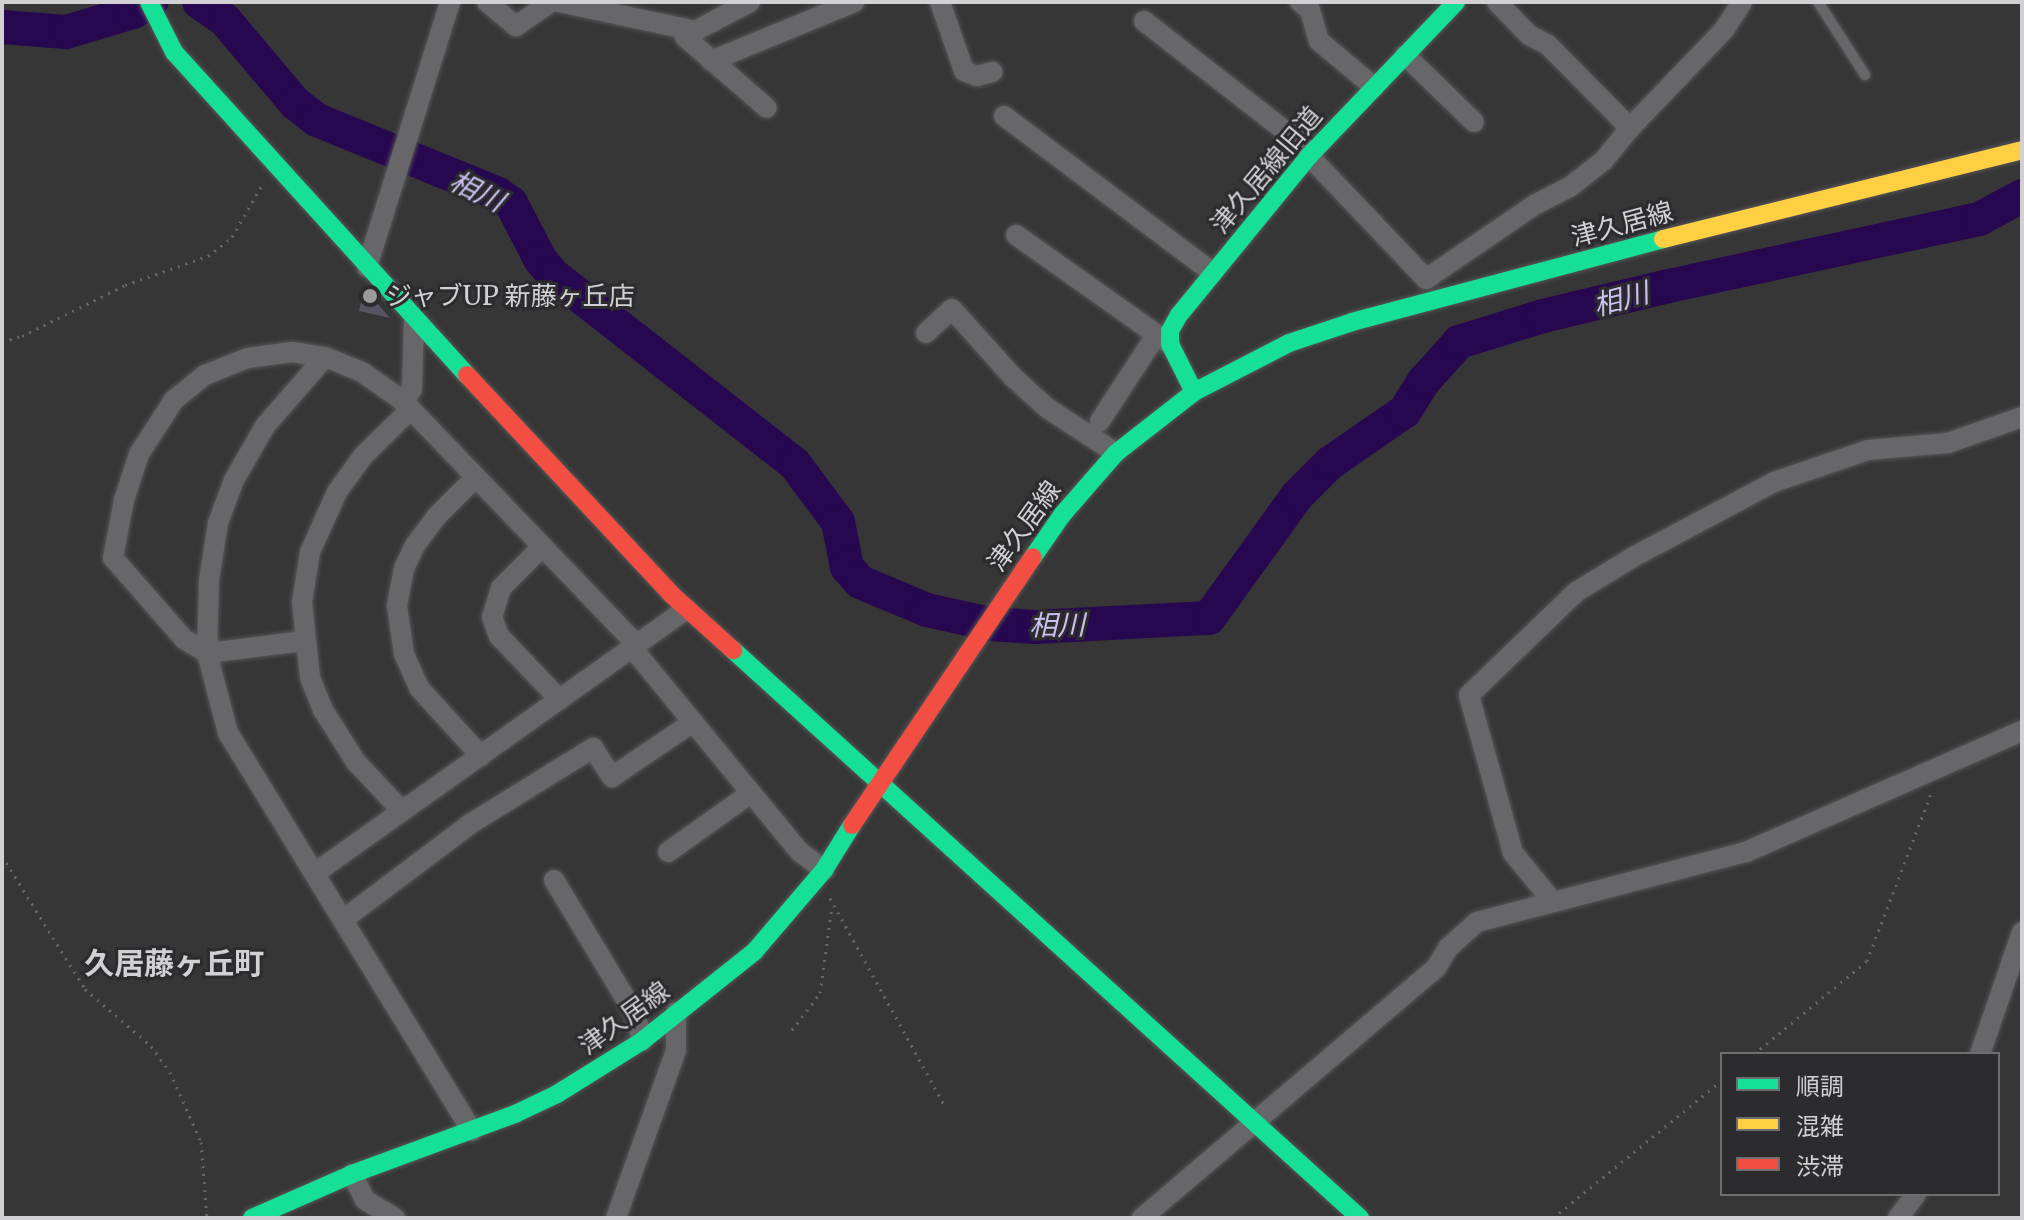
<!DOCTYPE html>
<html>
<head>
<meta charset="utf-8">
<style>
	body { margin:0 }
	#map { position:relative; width:2024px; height:1220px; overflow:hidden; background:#363637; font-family:Merriweather,"Noto Sans JP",serif }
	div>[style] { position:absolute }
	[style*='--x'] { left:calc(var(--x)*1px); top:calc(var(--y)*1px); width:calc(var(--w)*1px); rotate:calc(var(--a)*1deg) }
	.river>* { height:34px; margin:-17px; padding:0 17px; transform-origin:17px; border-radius:17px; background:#270750 }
	.building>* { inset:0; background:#585464 }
	.path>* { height:3px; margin-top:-1.5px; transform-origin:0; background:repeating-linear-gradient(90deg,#666667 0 2px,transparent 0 8px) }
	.roads { filter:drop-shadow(0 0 2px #555556) drop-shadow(0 0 2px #555556) }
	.lane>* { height:10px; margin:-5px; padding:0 5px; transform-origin:5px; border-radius:5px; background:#676668 }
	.street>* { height:20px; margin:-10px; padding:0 10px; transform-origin:10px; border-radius:10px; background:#676668 }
	.fast>* { height:18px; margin:-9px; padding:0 9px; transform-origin:9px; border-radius:9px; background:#16e098 }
	.slow>* { height:18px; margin:-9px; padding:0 9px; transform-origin:9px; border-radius:9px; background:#ffcf43 }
	.jam>* { height:18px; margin:-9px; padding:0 9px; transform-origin:9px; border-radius:9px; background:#f24e42 }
	.dots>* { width:22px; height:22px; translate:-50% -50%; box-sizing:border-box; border:4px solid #2c2b2e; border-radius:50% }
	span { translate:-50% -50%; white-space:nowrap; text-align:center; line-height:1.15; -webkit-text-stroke:6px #2c2b2e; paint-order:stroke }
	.street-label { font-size:26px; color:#d1d1d3 }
	.poi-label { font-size:26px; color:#d1d1d3 }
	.left { translate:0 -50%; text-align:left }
	.water-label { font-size:28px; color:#cbc2ef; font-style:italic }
	.quarter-label { font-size:30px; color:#d1d1d3; font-weight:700 }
	.frame { position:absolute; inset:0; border:4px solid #d1d1d3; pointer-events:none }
	.legend { position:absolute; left:1720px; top:1052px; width:280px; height:144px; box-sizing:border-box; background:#2c2b2e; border:2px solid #6e6d70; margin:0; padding:10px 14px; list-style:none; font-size:24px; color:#d1d1d3 }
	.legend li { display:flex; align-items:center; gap:16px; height:40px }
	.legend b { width:40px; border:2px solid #6e6d70 }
</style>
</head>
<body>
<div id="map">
	<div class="river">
		<i style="--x:199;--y:2;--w:32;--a:35"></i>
		<i style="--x:225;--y:20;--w:109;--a:49.9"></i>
		<i style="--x:295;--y:103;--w:28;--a:38"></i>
		<i style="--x:317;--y:120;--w:196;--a:22.2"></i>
		<i style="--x:498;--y:194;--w:16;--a:35"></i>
		<i style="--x:511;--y:203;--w:63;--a:62.6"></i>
		<i style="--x:540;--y:259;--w:21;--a:51"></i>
		<i style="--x:553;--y:275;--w:306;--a:38"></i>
		<i style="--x:794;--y:463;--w:74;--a:53.3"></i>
		<i style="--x:838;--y:522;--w:46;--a:78.7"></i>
		<i style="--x:847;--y:567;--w:20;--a:49"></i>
		<i style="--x:860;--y:582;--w:73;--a:22.7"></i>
		<i style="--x:927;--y:610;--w:65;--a:12.5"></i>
		<i style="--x:990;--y:624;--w:45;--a:3.8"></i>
		<i style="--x:1035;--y:627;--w:174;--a:-3"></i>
		<i style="--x:1209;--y:618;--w:150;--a:-54.2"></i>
		<i style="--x:1297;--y:496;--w:47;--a:-45"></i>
		<i style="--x:1330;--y:463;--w:91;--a:-34.7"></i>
		<i style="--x:1405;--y:411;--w:36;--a:-58"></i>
		<i style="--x:1424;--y:381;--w:52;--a:-48.1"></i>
		<i style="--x:1459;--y:342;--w:88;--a:-17.2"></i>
		<i style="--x:1543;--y:316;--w:130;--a:-13.4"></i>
		<i style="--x:1669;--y:286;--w:317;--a:-12.2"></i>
		<i style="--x:1979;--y:219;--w:49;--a:-28.1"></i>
		<i style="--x:2;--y:27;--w:64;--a:4.5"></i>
		<i style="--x:66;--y:32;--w:70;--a:-16.6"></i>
		<i style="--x:133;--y:12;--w:21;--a:-28"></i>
	</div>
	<div class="building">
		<i style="clip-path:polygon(364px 288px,390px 318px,359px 311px)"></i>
	</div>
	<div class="path">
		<i style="--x:2;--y:342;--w:21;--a:-17"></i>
		<i style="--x:22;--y:336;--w:115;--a:-26.3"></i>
		<i style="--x:125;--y:285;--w:88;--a:-19.3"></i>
		<i style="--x:208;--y:256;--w:31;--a:-38"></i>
		<i style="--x:232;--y:237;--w:60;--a:-60"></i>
		<i style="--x:2;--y:856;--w:157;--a:58"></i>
		<i style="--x:85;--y:989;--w:87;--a:40.8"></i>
		<i style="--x:151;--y:1046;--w:32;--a:54"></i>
		<i style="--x:170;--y:1072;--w:77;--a:66.1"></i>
		<i style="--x:201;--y:1142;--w:76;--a:85.5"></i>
		<i style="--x:830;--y:898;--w:238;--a:61.1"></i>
		<i style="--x:792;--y:1030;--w:46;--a:-52.9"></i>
		<i style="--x:820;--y:993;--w:88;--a:-82.1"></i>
		<i style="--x:1754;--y:1054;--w:146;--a:-39.5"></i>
		<i style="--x:1867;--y:961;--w:182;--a:-69.1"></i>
		<i style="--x:1553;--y:1218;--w:218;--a:-39.2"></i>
	</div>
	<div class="roads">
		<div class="lane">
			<i style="--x:1818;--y:2;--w:87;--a:57.2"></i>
		</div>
		<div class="street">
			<i style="--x:487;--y:2;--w:38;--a:40"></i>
			<i style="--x:516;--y:26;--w:42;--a:-34.4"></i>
			<i style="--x:559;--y:2;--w:139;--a:12"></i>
			<i style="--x:695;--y:31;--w:62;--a:-27.8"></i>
			<i style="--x:940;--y:2;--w:73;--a:70.8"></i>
			<i style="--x:964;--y:71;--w:14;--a:21"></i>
			<i style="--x:977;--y:76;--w:16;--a:-15"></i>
			<i style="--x:1300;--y:2;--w:13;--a:39"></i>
			<i style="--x:1310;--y:10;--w:32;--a:74"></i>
			<i style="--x:1319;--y:41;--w:72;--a:39.9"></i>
			<i style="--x:1497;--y:2;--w:46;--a:45.9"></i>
			<i style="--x:1529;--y:35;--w:20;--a:27"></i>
			<i style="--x:1547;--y:44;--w:118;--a:45.3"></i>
			<i style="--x:1144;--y:21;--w:213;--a:37.9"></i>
			<i style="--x:682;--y:28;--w:9;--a:72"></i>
			<i style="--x:685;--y:37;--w:108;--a:40.9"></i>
			<i style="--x:1405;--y:55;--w:96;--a:44.2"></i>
			<i style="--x:711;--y:61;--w:155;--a:-22.4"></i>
			<i style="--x:1004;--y:116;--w:261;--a:36.9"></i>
			<i style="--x:1309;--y:156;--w:170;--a:46.4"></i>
			<i style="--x:1426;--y:279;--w:133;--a:-34.3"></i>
			<i style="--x:1536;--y:204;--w:39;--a:-27"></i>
			<i style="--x:1571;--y:186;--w:42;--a:-38.2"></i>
			<i style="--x:1604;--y:160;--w:41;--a:-50.9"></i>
			<i style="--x:1630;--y:128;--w:136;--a:-46.2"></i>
			<i style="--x:1724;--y:30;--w:33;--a:-57"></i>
			<i style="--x:1016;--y:235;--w:189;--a:35.3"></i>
			<i style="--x:367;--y:267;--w:278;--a:-72.6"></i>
			<i style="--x:926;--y:333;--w:35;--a:-43"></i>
			<i style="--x:952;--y:309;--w:91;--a:48.1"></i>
			<i style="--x:1013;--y:377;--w:46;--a:42.4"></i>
			<i style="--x:1047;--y:408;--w:82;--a:33.1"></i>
			<i style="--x:403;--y:401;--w:15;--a:-53"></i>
			<i style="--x:412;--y:389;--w:70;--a:-88.4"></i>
			<i style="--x:1100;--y:421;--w:100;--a:-56.8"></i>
			<i style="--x:475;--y:478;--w:54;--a:135"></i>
			<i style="--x:437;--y:516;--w:36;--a:127"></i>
			<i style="--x:415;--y:545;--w:26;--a:115"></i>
			<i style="--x:404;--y:569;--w:38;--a:101"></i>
			<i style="--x:397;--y:606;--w:49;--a:81.7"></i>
			<i style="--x:404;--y:654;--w:37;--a:66"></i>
			<i style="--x:419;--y:688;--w:92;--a:47.6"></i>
			<i style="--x:542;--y:547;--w:58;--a:135"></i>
			<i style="--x:501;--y:588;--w:30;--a:107"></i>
			<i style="--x:492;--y:617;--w:20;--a:70"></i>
			<i style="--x:499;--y:636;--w:88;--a:46.4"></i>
			<i style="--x:304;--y:641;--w:98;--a:172.9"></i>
			<i style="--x:207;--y:653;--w:27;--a:-149"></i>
			<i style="--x:184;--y:639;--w:108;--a:-131.2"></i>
			<i style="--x:113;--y:558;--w:59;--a:-79.3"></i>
			<i style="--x:124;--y:500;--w:48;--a:-71.9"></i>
			<i style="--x:139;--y:454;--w:64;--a:-57.1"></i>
			<i style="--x:174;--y:400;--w:40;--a:-39"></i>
			<i style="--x:205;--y:375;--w:46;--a:-21.6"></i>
			<i style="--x:248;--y:358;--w:44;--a:-7.8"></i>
			<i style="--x:292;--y:352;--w:33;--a:9"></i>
			<i style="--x:633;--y:649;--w:263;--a:50.6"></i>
			<i style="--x:800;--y:852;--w:30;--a:37"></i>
			<i style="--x:402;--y:811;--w:67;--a:-133.2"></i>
			<i style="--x:356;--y:762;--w:62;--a:-122.4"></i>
			<i style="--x:323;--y:710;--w:35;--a:-112"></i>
			<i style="--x:310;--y:677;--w:75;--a:-96.1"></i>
			<i style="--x:302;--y:602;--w:51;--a:-80.9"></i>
			<i style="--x:310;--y:552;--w:66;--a:-65.8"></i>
			<i style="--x:337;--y:492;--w:44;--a:-54.2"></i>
			<i style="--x:363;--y:456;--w:67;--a:-44.4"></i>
			<i style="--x:668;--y:852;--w:102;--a:-35.4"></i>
			<i style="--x:315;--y:873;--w:456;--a:-35.4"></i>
			<i style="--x:554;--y:880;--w:159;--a:58.9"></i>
			<i style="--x:636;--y:1016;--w:26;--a:77"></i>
			<i style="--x:1553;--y:902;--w:63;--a:-129.2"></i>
			<i style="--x:1513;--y:853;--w:164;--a:-105.6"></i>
			<i style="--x:1469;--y:695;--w:149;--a:-43.9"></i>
			<i style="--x:1576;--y:592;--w:69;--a:-31.4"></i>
			<i style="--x:1635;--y:556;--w:157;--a:-28"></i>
			<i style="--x:1774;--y:482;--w:99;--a:-18.8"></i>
			<i style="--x:1868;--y:450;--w:80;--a:-5"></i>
			<i style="--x:1948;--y:443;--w:78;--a:-19.4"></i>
			<i style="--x:344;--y:919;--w:158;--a:-37"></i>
			<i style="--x:470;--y:824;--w:145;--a:-31.7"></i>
			<i style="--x:593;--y:748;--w:35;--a:57"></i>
			<i style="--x:612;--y:777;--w:98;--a:-34.2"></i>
			<i style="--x:1980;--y:1054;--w:129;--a:-71"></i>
			<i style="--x:472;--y:1131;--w:467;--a:-121.5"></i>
			<i style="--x:228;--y:733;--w:83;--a:-104.7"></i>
			<i style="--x:207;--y:653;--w:73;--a:-88.4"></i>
			<i style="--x:209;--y:580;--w:58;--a:-81"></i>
			<i style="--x:218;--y:523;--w:46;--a:-69.6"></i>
			<i style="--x:234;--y:480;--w:62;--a:-60.1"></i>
			<i style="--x:265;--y:426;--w:91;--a:-49"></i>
			<i style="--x:325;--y:357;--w:40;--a:22"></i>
			<i style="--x:362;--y:372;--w:50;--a:35.3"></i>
			<i style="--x:403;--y:401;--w:339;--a:46.2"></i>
			<i style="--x:352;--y:1174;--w:29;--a:63"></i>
			<i style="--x:365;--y:1200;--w:35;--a:31"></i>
			<i style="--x:616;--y:1218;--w:178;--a:-70.3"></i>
			<i style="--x:676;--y:1050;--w:38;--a:-90"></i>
			<i style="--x:1142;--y:1218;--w:386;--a:-40.4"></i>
			<i style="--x:1436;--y:968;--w:23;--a:-59"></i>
			<i style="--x:1448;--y:948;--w:39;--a:-42"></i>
			<i style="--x:1477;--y:922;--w:278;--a:-14.6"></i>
			<i style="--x:1746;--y:852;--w:301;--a:-23.7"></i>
			<i style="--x:1898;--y:1218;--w:30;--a:-53"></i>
		</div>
		<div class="fast">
			<i style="--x:149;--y:2;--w:56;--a:63.4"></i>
			<i style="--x:174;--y:52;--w:436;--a:47.8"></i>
			<i style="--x:1194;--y:392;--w:54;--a:-116.6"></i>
			<i style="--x:1170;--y:344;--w:13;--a:-90"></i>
			<i style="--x:1170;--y:331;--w:18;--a:-61"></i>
			<i style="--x:1179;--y:315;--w:205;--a:-50.7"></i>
			<i style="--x:1309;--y:156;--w:213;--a:-46.3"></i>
			<i style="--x:1033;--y:557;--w:51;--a:-55.4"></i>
			<i style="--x:1062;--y:515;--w:82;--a:-48.9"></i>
			<i style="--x:1116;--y:453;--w:99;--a:-38"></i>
			<i style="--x:1194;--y:392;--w:107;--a:-27.3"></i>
			<i style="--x:1289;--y:343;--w:66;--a:-18.4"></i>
			<i style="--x:1352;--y:322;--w:322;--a:-14.9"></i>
			<i style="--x:733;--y:650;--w:846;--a:42.17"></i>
			<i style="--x:252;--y:1218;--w:109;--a:-23.7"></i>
			<i style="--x:352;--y:1174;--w:174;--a:-20.2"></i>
			<i style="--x:515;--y:1114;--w:47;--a:-25.5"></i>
			<i style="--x:557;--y:1094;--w:100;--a:-31.9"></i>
			<i style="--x:642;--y:1041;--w:143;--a:-38.5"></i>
			<i style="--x:754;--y:952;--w:108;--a:-49.5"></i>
			<i style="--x:824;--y:870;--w:53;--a:-58.1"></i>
		</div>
		<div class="slow">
			<i style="--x:1663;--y:239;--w:370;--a:-13.9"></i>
		</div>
		<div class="jam">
			<i style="--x:467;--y:375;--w:299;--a:47"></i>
			<i style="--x:671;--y:594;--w:84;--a:42.1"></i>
			<i style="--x:852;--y:825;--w:323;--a:-56"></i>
		</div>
	</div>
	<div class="dots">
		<i style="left:370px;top:296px;background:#9b9b9c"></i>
	</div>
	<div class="street-label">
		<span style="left:1266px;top:170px;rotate:-50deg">津久居線旧道</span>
		<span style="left:1622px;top:224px;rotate:-15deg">津久居線</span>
		<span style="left:1024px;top:526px;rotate:-54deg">津久居線</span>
		<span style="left:624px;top:1018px;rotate:-36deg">津久居線</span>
	</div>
	<div class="poi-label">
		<span class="left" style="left:386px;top:296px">ジャブUP 新藤ヶ丘店</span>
	</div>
	<div class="water-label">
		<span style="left:477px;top:191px;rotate:26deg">相川</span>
		<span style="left:1621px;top:299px;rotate:-15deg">相川</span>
		<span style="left:1057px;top:625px;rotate:-1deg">相川</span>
	</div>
	<div class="quarter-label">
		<span style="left:174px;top:963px">久居藤ヶ丘町</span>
	</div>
	<div class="frame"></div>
	<ul class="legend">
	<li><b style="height:10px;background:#16e098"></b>順調</li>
	<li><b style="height:10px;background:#ffcf43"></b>混雑</li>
	<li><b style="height:10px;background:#f24e42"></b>渋滞</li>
	</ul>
</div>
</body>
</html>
